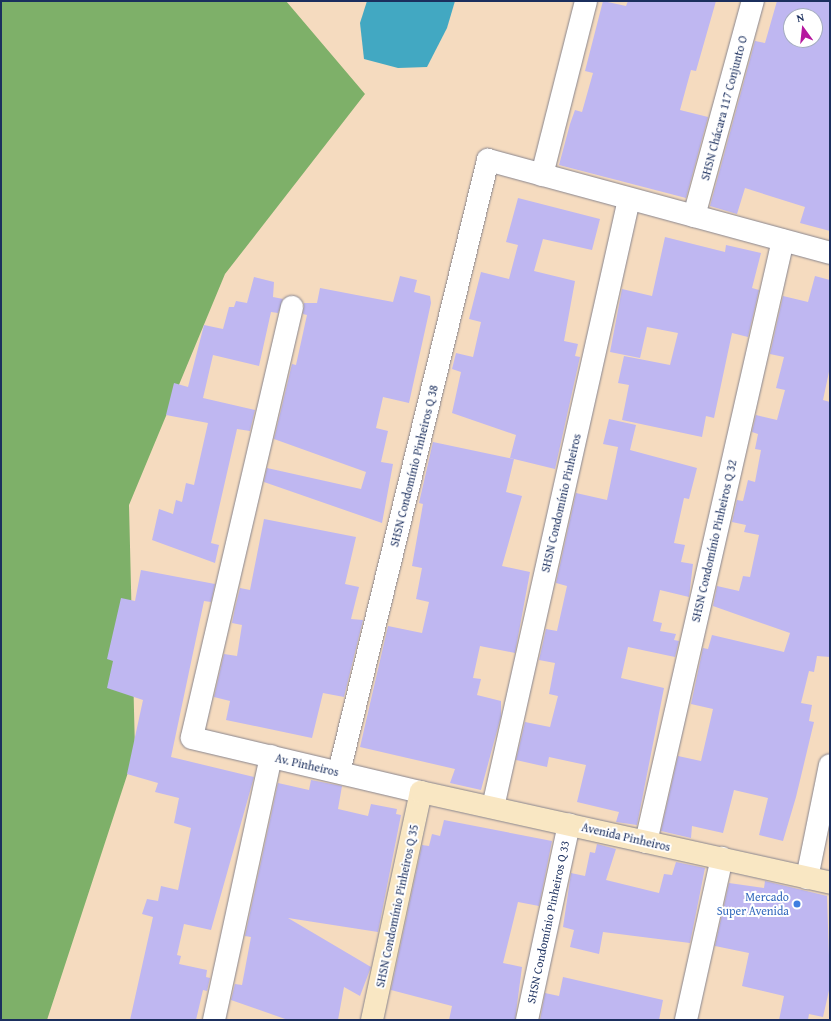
<!DOCTYPE html>
<html>
<head>
<meta charset="utf-8">
<style>
	body { margin:0 }
	#map { position:relative; width:831px; height:1021px; overflow:hidden; background:#f5dbbf; font-family:"Gentium Book Plus",serif }
	div>[style] { position:absolute }
	[style*='--x'] { left:calc(var(--x)*1px); top:calc(var(--y)*1px); width:calc(var(--w)*1px); rotate:calc(var(--a)*1deg) }
	.forest>* { inset:0; background:#7eb069 }
	.water>* { inset:0; background:#42a8c2 }
	.building>* { inset:0; background:#bfb7f1 }
	.roads { filter:drop-shadow(0 0 1px #88858e) drop-shadow(0 0 1px #88858e) }
	.street>* { height:22px; margin:-11px; padding:0 11px; transform-origin:11px; border-radius:11px; background:#fff }
	.secondary>* { height:22px; margin:-11px; padding:0 11px; transform-origin:11px; border-radius:11px; background:#f9e7c3 }
	.dots>* { width:11px; height:11px; translate:-50% -50%; box-sizing:border-box; border:2px solid #fff; border-radius:50% }
	span { translate:-50% -50%; white-space:nowrap; text-align:center; line-height:1.15; -webkit-text-stroke:4px #fff; paint-order:stroke }
	.street-label { font-size:12px; color:#1b2f5e }
	.shop-label { font-size:12px; color:#366cbe }
	.right { translate:-100% -50%; text-align:right }
	.frame { position:absolute; inset:0; border:2px solid #1b2f5e; pointer-events:none }
	.north { position:absolute; left:783px; top:8px; width:40px; height:40px; box-sizing:border-box; background:#fff; border:1px solid #a4acbf; border-radius:50%; rotate:345deg; font-size:11px; font-weight:700; line-height:16px; text-align:center; color:#1b2f5e }
	.north::after { content:''; display:block; margin:auto; width:14px; height:18px; background:#b5179e; clip-path:polygon(50% 0,100% 100%,50% 72%,0 100%) }
</style>
</head>
<body>
<div id="map">
	<div class="forest">
		<i style="clip-path:polygon(1px 1px,286px 1px,365px 94px,225px 274px,129px 505px,135px 751px,47px 1020px,1px 1020px)"></i>
	</div>
	<div class="water">
		<i style="clip-path:polygon(367px 1px,455px 1px,447px 28px,427px 67px,398px 68px,364px 59px,360px 23px)"></i>
	</div>
	<div class="building">
		<i style="clip-path:polygon(603px 1px,626px 6px,628px 1px,716px 1px,696px 71px,691px 70px,680px 110px,708px 117px,686px 198px,559px 165px,570px 124px,575px 110px,582px 112px,593px 73px,585px 71px)"></i>
		<i style="clip-path:polygon(evenodd,777px 1px,830px 1px,830px 231px,800px 223px,805px 207px,745px 188px,737px 214px,710px 206px,755px 41px,765px 43px,777px 1px,791px 16px,815px 16px,815px 40px,791px 40px,791px 16px)"></i>
		<i style="clip-path:polygon(518px 198px,600px 219px,592px 250px,543px 239px,534px 271px,575px 281px,564px 341px,578px 344px,575px 356px,580px 357px,555px 469px,510px 458px,516px 435px,452px 413px,461px 372px,452px 369px,456px 353px,473px 357px,481px 322px,469px 319px,481px 272px,509px 279px,518px 245px,506px 242px)"></i>
		<i style="clip-path:polygon(665px 237px,725px 252px,726px 245px,761px 253px,752px 288px,759px 290px,748px 337px,732px 333px,714px 418px,706px 416px,702px 437px,622px 420px,629px 385px,618px 383px,624px 356px,670px 365px,678px 333px,647px 327px,640px 358px,610px 352px,622px 289px,652px 296px)"></i>
		<i style="clip-path:polygon(400px 276px,417px 280px,414px 292px,430px 296px,431px 303px,409px 403px,383px 397px,376px 428px,388px 431px,381px 462px,393px 464px,382px 523px,264px 482px,267px 468px,361px 489px,366px 472px,274px 439px,292px 364px,296px 365px,307px 315px,303px 314px,304px 303px,317px 303px,320px 288px,393px 302px)"></i>
		<i style="clip-path:polygon(815px 276px,830px 280px,830px 367px,823px 400px,830px 402px,830px 657px,817px 656px,814px 672px,809px 671px,801px 703px,812px 705px,809px 721px,814px 722px,796px 797px,783px 841px,759px 835px,768px 798px,734px 790px,723px 833px,692px 826px,691px 838px,661px 831px,678px 756px,701px 761px,713px 709px,691px 704px,703px 648px,708px 649px,712px 635px,784px 652px,790px 633px,713px 606px,717px 586px,739px 591px,743px 576px,750px 577px,759px 535px,744px 532px,746px 525px,732px 522px,737px 500px,743px 501px,748px 480px,755px 482px,761px 450px,755px 449px,758px 434px,752px 432px,756px 415px,777px 420px,785px 390px,776px 388px,784px 357px,770px 354px,783px 296px,808px 302px)"></i>
		<i style="clip-path:polygon(254px 277px,274px 282px,273px 297px,283px 299px,278px 313px,271px 312px,259px 366px,213px 355px,203px 398px,255px 410px,250px 431px,237px 429px,211px 543px,219px 545px,215px 563px,152px 540px,159px 509px,173px 514px,176px 500px,182px 502px,186px 483px,194px 485px,208px 423px,166px 415px,174px 383px,188px 387px,204px 325px,223px 329px,229px 307px,234px 307px,236px 301px,247px 303px)"></i>
		<i style="clip-path:polygon(609px 419px,636px 425px,630px 450px,697px 468px,689px 499px,684px 498px,674px 543px,685px 545px,681px 562px,693px 564px,689px 597px,660px 590px,653px 621px,662px 623px,660px 631px,676px 634px,674px 640px,679px 641px,675px 657px,628px 647px,621px 678px,664px 688px,637px 825px,616px 822px,619px 812px,577px 802px,586px 765px,549px 757px,547px 767px,516px 760px,525px 722px,550px 727px,558px 696px,549px 694px,555px 663px,539px 660px,546px 629px,557px 631px,567px 586px,556px 583px,576px 493px,607px 500px,618px 447px,603px 444px)"></i>
		<i style="clip-path:polygon(433px 442px,514px 459px,506px 492px,522px 496px,502px 566px,530px 572px,515px 653px,480px 646px,473px 678px,481px 679px,477px 695px,501px 701px,501px 716px,481px 790px,450px 783px,455px 769px,360px 747px,388px 626px,422px 633px,429px 602px,416px 599px,422px 568px,412px 566px,423px 504px,419px 503px)"></i>
		<i style="clip-path:polygon(264px 519px,356px 537px,345px 584px,359px 587px,351px 619px,363px 620px,344px 697px,323px 693px,312px 738px,226px 720px,230px 701px,214px 697px,224px 654px,237px 656px,242px 625px,232px 623px,235px 608px,240px 588px,250px 590px)"></i>
		<i style="clip-path:polygon(141px 570px,215px 584px,211px 602px,204px 601px,171px 757px,254px 777px,211px 930px,184px 924px,177px 955px,181px 956px,179px 964px,207px 970px,206px 977px,210px 978px,207px 991px,203px 990px,196px 1020px,130px 1020px,153px 917px,142px 914px,147px 899px,158px 901px,161px 886px,178px 890px,191px 828px,174px 823px,179px 798px,155px 792px,158px 783px,127px 774px,143px 700px,107px 688px,113px 661px,107px 659px,121px 598px,135px 601px)"></i>
		<i style="clip-path:polygon(311px 780px,342px 786px,338px 809px,368px 816px,371px 804px,397px 809px,396px 814px,401px 815px,378px 932px,288px 918px,371px 967px,360px 996px,344px 987px,338px 1020px,288px 1020px,231px 1000px,235px 984px,242px 985px,251px 937px,245px 936px,278px 783px,309px 790px)"></i>
		<i style="clip-path:polygon(444px 820px,552px 841px,539px 906px,518px 902px,503px 963px,522px 967px,515px 1020px,449px 1020px,452px 1006px,391px 990px,422px 845px,429px 846px,432px 834px,440px 836px)"></i>
		<i style="clip-path:polygon(597px 844px,616px 849px,606px 880px,659px 893px,664px 874px,672px 875px,676px 862px,705px 868px,690px 943px,603px 932px,599px 954px,570px 947px,574px 930px,563px 927px,571px 873px,585px 876px,590px 852px,595px 853px)"></i>
		<i style="clip-path:polygon(765px 881px,827px 896px,830px 986px,823px 1017px,809px 1014px,808px 1020px,779px 1020px,784px 996px,742px 986px,749px 953px,715px 946px,729px 883px,764px 888px)"></i>
		<i style="clip-path:polygon(563px 977px,663px 1000px,659px 1020px,540px 1020px,545px 993px,559px 996px)"></i>
	</div>
	<div class="roads">
		<div class="street">
			<i style="--x:542;--y:175;--w:179;--a:-75.8"></i>
			<i style="--x:694;--y:216;--w:223;--a:-74.7"></i>
			<i style="--x:292;--y:307;--w:442;--a:103.1"></i>
			<i style="--x:192;--y:738;--w:235;--a:13.3"></i>
			<i style="--x:339;--y:772;--w:630;--a:-76.32"></i>
			<i style="--x:488;--y:160;--w:354;--a:15.2"></i>
			<i style="--x:493;--y:807;--w:623;--a:-77.39"></i>
			<i style="--x:646;--y:842;--w:617;--a:-77.18"></i>
			<i style="--x:807;--y:878;--w:115;--a:-78.5"></i>
			<i style="--x:214;--y:1020;--w:270;--a:-77.8"></i>
			<i style="--x:527;--y:1020;--w:200;--a:-77.9"></i>
			<i style="--x:686;--y:1020;--w:166;--a:-77.5"></i>
		</div>
		<div class="secondary">
			<i style="--x:372;--y:1020;--w:233;--a:-77.9"></i>
			<i style="--x:421;--y:792;--w:419;--a:12.5"></i>
		</div>
	</div>
	<div class="dots">
		<i style="left:797px;top:904px;background:#3f7fe0"></i>
	</div>
	<div class="street-label">
		<span style="left:724px;top:108px;rotate:-75deg">SHSN Chácara 117 Conjunto O</span>
		<span style="left:414px;top:466px;rotate:-76deg">SHSN Condomínio Pinheiros Q 38</span>
		<span style="left:561px;top:503px;rotate:-77deg">SHSN Condomínio Pinheiros</span>
		<span style="left:714px;top:541px;rotate:-77deg">SHSN Condomínio Pinheiros Q 32</span>
		<span style="left:307px;top:765px;rotate:13deg">Av. Pinheiros</span>
		<span style="left:626px;top:837px;rotate:13deg">Avenida Pinheiros</span>
		<span style="left:397px;top:906px;rotate:-78deg">SHSN Condomínio Pinheiros Q 35</span>
		<span style="left:548px;top:922px;rotate:-78deg">SHSN Condomínio Pinheiros Q 33</span>
	</div>
	<div class="shop-label">
		<span class="right" style="left:789px;top:904px">Mercado<br>Super Avenida</span>
	</div>
	<div class="frame"></div>
	<div class="north">N</div>
</div>
</body>
</html>
